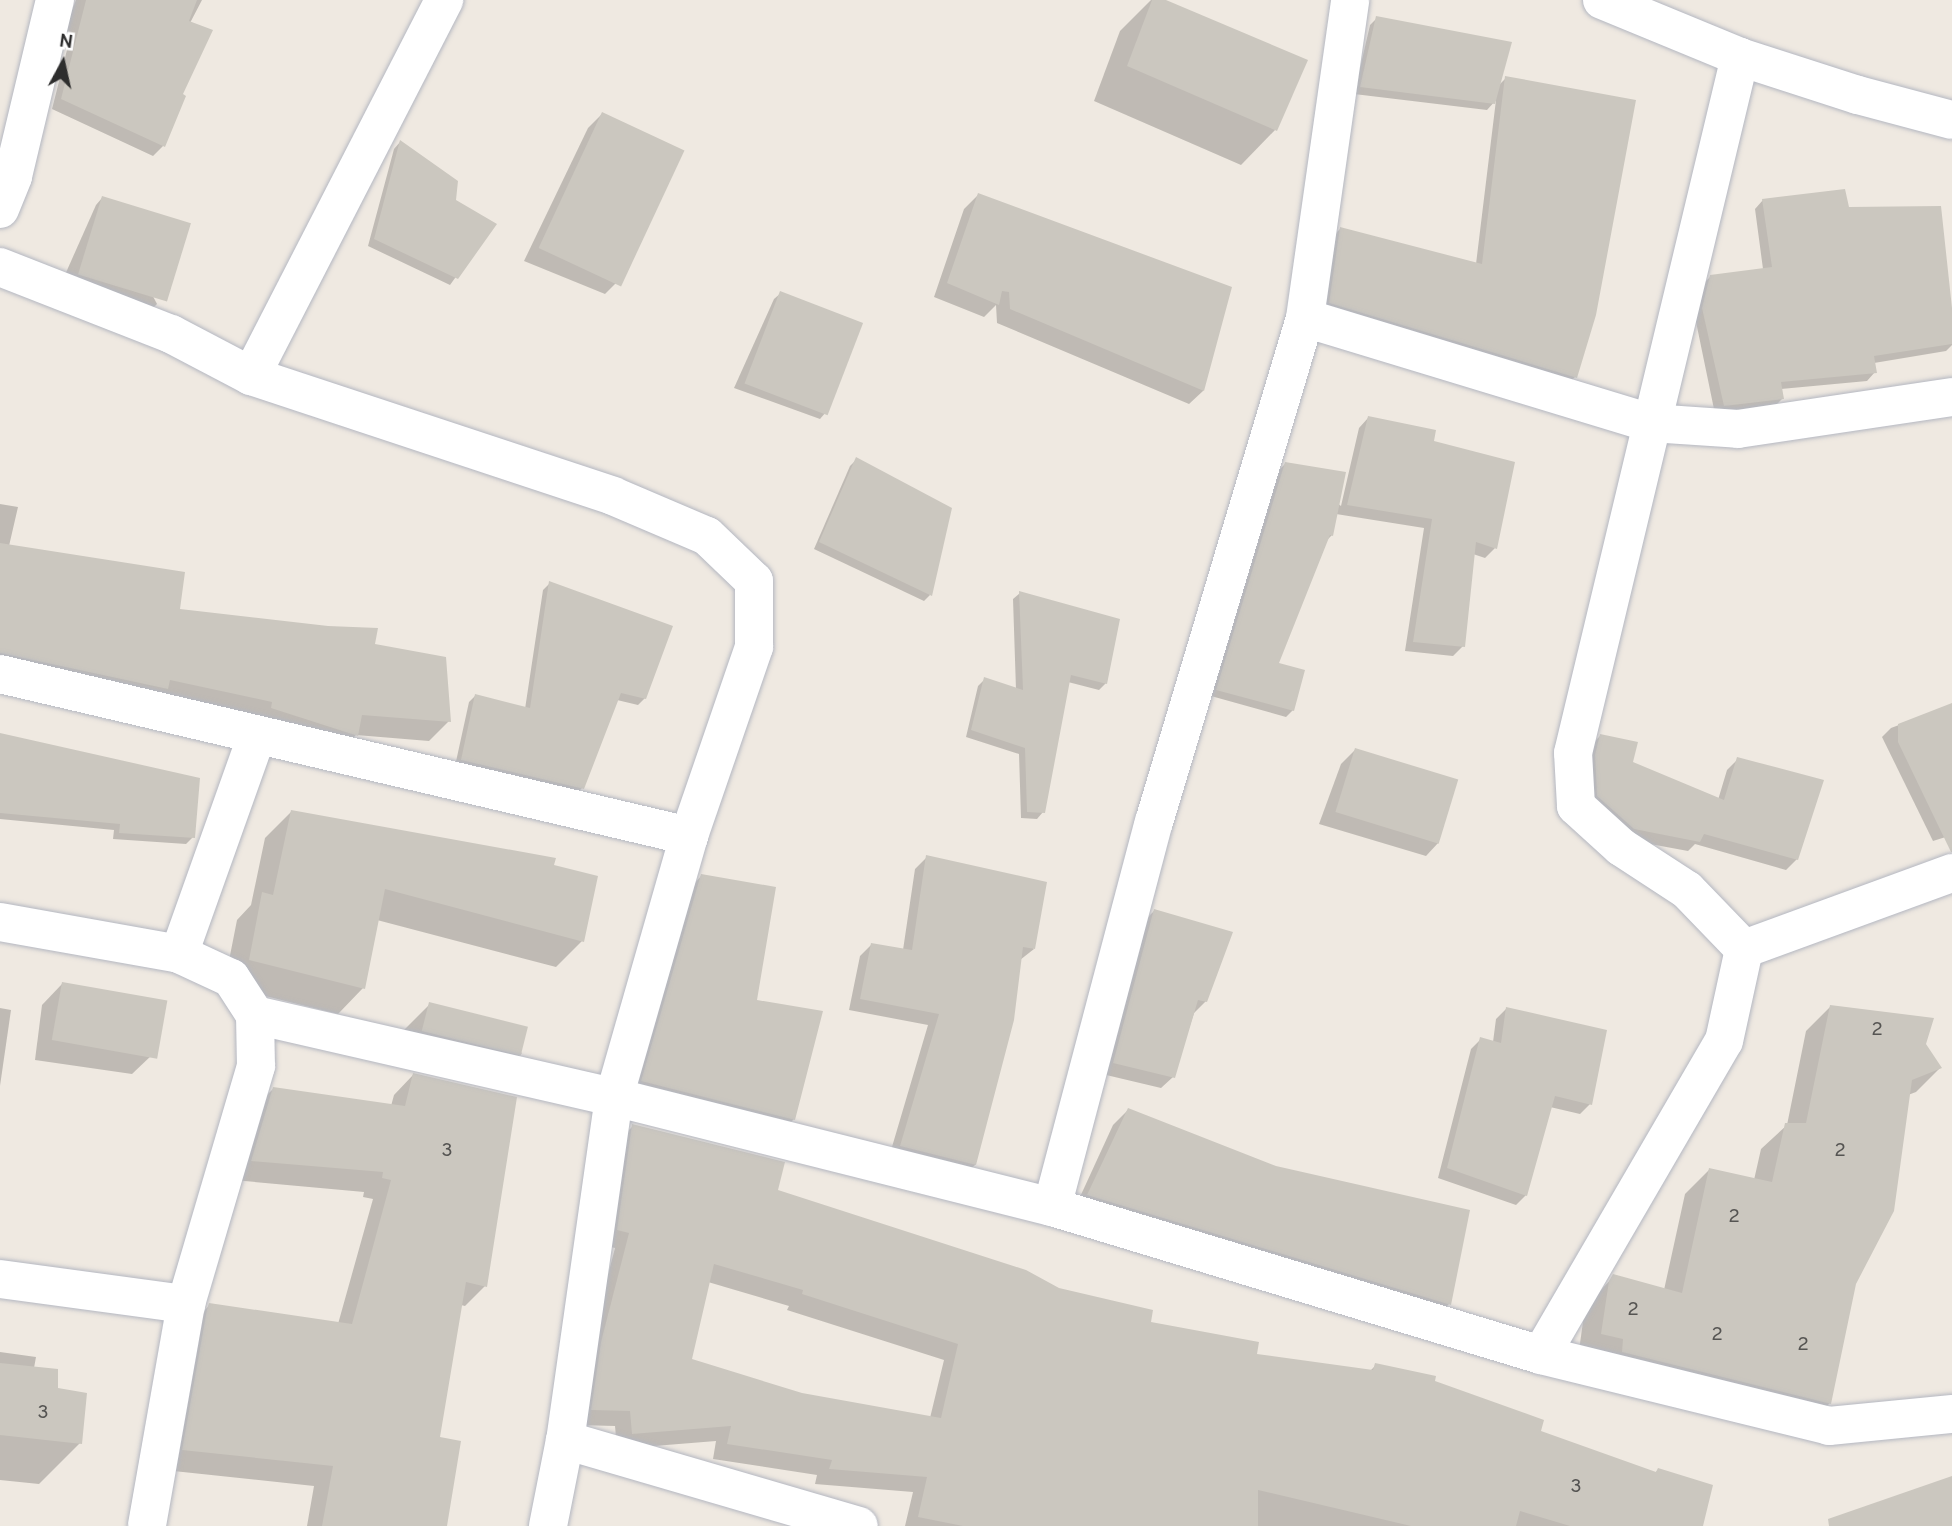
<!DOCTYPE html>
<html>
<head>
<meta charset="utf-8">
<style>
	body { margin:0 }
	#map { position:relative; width:1952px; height:1526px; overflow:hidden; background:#efe9e1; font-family:Overpass,sans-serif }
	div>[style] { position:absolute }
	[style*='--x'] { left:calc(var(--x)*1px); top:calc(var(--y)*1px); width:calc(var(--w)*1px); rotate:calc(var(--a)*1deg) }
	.shadow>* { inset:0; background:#0003 }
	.building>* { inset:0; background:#cbc7bf; transform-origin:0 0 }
	.roads { filter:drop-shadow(0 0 2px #b4b7c1) drop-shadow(0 0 2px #b4b7c1) }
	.street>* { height:38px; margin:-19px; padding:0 19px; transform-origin:19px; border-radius:19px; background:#fff }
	span { translate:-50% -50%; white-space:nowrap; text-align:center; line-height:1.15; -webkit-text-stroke:7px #fff; paint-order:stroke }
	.number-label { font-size:19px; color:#555452 }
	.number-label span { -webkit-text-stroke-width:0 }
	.north { position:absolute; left:28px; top:28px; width:70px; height:70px; -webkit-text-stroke:5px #fff; paint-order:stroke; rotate:8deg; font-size:19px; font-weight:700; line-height:28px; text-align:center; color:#2e2e2e }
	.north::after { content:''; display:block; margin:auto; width:24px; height:32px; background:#2e2e2e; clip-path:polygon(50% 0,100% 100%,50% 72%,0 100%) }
</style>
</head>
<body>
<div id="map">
	<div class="shadow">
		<i style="clip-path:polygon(76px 0,202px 0,190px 23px,181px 95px,163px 146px,153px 156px,52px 109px,71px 34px,64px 30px)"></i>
		<i style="clip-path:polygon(1151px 0,1162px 0,1305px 61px,1275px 130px,1241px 165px,1094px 101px,1120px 31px)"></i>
		<i style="clip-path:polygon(1377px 18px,1498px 86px,1506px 78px,1575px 377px,1567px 385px,1322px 310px,1332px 237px,1340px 229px,1476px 264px,1496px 100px,1487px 110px,1354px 94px,1370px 25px)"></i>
		<i style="clip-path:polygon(602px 114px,619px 280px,605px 294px,524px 261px,588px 128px)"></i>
		<i style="clip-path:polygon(400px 142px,454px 201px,494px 224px,450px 285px,368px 246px,394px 149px)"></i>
		<i style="clip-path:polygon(978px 195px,1230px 288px,1203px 391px,1189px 404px,997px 323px,996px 305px,984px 317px,934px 297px,964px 209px)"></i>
		<i style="clip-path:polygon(102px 198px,157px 304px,150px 311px,64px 277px,96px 205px)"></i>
		<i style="clip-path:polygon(1763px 200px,1847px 209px,1952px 324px,1952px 345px,1946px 351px,1874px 363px,1875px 372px,1867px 381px,1781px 389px,1782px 399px,1774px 407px,1715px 414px,1695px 317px,1702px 285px,1711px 276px,1763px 269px,1755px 209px)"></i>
		<i style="clip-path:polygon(781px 293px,826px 412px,820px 419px,734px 388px,774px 299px)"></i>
		<i style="clip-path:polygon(1368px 418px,1432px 443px,1513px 463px,1495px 548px,1485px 558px,1473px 554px,1463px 646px,1453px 656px,1405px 651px,1424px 528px,1336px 514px,1332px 535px,1325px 542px,1277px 664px,1293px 710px,1286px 717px,1211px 696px,1279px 470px,1285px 464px,1341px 506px,1359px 428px)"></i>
		<i style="clip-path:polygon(856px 460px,930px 595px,924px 601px,814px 549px,850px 466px)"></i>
		<i style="clip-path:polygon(0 504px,18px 507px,9px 546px,178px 610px,373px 646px,449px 721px,429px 741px,356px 735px,337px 754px,0 675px)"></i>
		<i style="clip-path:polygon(550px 583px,645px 698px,638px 705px,617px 700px,582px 788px,575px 795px,455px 766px,469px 702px,475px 696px,525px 709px,543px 590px)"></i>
		<i style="clip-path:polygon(1020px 593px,1106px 683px,1099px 690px,1068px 682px,1043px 812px,1037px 819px,1021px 818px,1019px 754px,966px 737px,978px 686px,985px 679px,1016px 690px,1013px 599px)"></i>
		<i style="clip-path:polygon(1952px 705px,1952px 835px,1933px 841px,1882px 737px,1891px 728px)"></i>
		<i style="clip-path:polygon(1601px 735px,1631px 763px,1718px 800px,1727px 770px,1738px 759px,1797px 859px,1786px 870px,1695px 844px,1688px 851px,1623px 839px,1588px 807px,1590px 746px)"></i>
		<i style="clip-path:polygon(0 737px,193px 837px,186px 844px,113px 839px,114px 830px,0 819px)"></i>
		<i style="clip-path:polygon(1355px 750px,1439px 842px,1426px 856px,1319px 824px,1341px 764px)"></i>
		<i style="clip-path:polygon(291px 812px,551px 866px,582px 941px,556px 967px,377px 920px,363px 988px,338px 1014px,224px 986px,237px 920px,251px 905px,265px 838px)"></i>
		<i style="clip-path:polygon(927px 857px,1034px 949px,1020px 960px,975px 1165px,963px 1176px,889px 1157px,928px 1025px,849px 1010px,860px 956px,872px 944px,903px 950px,915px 869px)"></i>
		<i style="clip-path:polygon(701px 876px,755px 1001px,794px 1119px,787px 1126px,636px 1088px,695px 883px)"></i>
		<i style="clip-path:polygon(1154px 911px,1206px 1001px,1194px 1013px,1173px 1077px,1161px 1088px,1102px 1074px,1142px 923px)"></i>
		<i style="clip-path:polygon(62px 984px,153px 1054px,132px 1074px,35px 1060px,42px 1005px)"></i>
		<i style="clip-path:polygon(430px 1004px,522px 1053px,496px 1079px,404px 1030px)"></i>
		<i style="clip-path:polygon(1831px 1006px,1924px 1044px,1940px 1068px,1916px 1092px,1908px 1095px,1855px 1283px,1830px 1403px,1805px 1427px,1578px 1358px,1585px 1307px,1614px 1276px,1664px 1290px,1685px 1194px,1709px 1170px,1754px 1180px,1761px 1149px,1787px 1125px,1806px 1031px)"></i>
		<i style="clip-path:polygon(0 1008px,11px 1010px,0 1086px)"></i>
		<i style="clip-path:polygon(1506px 1009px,1590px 1104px,1580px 1114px,1550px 1107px,1526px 1195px,1516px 1205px,1438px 1178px,1471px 1049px,1481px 1039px,1493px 1042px,1496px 1019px)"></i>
		<i style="clip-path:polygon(413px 1075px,485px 1286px,465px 1306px,461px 1305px,438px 1439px,445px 1526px,307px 1526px,314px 1486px,164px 1470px,190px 1324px,210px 1305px,338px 1324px,373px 1199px,363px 1197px,364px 1192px,233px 1180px,253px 1109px,273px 1089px,391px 1106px,394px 1095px)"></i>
		<i style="clip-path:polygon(1128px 1110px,1449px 1304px,1434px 1319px,1074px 1210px,1113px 1125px)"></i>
		<i style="clip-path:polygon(evenodd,633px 1126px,776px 1191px,1149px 1323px,1255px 1356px,1369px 1372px,1376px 1365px,1433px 1382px,1539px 1432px,1654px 1474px,1658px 1470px,1701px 1526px,905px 1526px,913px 1492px,815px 1484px,817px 1475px,713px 1459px,716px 1441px,617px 1449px,615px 1426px,577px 1425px,586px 1359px,615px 1248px,602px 1245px,617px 1142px,633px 1126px,708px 1282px,789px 1306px,787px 1310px,944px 1360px,930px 1418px,802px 1394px,690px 1360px,708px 1282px)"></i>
		<i style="clip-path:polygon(0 1352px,36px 1357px,34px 1368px,56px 1390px,80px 1443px,39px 1484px,0 1480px)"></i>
	</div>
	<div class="building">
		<i style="clip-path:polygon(86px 0,197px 0,189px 21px,213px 30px,183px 94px,186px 96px,165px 147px,61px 99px)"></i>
		<i style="clip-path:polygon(1152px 0,1166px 0,1308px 60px,1277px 131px,1127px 66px)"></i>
		<i style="clip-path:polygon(1376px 16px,1512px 42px,1495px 104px,1360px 87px)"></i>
		<i style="clip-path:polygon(1505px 76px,1636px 100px,1596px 315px,1577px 378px,1329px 303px,1340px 227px,1482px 264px)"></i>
		<i style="left:602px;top:112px;width:91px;height:150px;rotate:25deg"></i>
		<i style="clip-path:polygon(400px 140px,458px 181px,456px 200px,497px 224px,458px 279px,374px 239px)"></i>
		<i style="clip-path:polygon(1845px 189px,1849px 207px,1941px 206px,1952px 308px,1952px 344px,1874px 356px,1877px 373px,1781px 382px,1784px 399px,1724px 406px,1702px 308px,1710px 275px,1772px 267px,1762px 199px)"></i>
		<i style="clip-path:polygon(978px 193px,1232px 287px,1204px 391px,1010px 309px,1009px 292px,1002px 291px,999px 305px,947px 283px)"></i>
		<i style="left:102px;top:196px;width:93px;height:82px;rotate:17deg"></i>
		<i style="left:780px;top:291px;width:89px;height:99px;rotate:21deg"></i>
		<i style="clip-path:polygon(1368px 416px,1436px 430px,1434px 441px,1515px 462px,1497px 549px,1476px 542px,1465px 647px,1413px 642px,1432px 519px,1347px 505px)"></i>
		<i style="clip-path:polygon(856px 457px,952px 508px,932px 596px,819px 542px)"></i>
		<i style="clip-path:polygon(1285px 462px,1346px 472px,1333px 536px,1330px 535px,1279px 663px,1305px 670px,1294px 711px,1216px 690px)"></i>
		<i style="clip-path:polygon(0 543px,185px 572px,180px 609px,328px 626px,378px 628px,375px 644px,446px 657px,451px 722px,362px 715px,358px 736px,271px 708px,272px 702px,170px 680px,168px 689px,0 653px)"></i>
		<i style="clip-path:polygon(549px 581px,673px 626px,646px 699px,621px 693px,584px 789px,461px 760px,475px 694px,530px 708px)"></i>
		<i style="clip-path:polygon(1019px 591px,1120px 619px,1107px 684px,1071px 675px,1045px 813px,1027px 812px,1025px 748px,971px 730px,984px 677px,1023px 690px)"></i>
		<i style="clip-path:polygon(1952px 703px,1952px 852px,1951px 852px,1898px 742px,1898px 724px)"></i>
		<i style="clip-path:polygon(0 733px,200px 778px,195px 838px,119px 833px,120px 824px,0 813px)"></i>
		<i style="clip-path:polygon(1600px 734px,1638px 742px,1633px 762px,1724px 800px,1737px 757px,1824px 780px,1798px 860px,1704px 834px,1700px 842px,1634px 829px,1597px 796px,1595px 755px)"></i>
		<i style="left:1355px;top:748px;width:108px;height:67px;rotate:17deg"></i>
		<i style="clip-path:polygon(291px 810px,556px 858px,554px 865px,598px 876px,584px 942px,385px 889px,365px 989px,249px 960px,262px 892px,273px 895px)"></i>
		<i style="clip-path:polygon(926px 855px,1047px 882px,1035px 949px,1023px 947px,1014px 1020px,976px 1165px,900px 1146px,939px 1014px,860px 999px,871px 943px,912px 950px)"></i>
		<i style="clip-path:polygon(701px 874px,776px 887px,757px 1000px,823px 1011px,795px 1120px,641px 1081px)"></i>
		<i style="clip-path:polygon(1154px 909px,1233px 932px,1207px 1002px,1198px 1000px,1175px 1078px,1113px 1063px)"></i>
		<i style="left:62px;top:982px;width:107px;height:59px;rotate:10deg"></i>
		<i style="left:429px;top:1002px;width:102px;height:30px;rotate:14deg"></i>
		<i style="clip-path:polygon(1830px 1005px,1934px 1018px,1926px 1044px,1942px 1068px,1912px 1080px,1894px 1211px,1856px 1284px,1831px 1404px,1622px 1352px,1623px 1339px,1601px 1334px,1609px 1281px,1613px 1274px,1682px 1293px,1709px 1168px,1772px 1182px,1785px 1123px,1806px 1123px)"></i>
		<i style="clip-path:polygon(1506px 1007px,1607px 1030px,1592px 1105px,1555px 1096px,1527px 1196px,1447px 1168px,1480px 1037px,1501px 1043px)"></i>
		<i style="clip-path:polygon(413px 1073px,517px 1097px,487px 1287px,466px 1282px,440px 1437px,461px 1441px,447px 1526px,322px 1526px,333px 1466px,182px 1450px,207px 1309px,209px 1303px,352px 1324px,391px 1180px,382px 1178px,383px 1172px,251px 1161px,273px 1087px,405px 1106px)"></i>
		<i style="clip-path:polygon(1128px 1108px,1276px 1166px,1470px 1210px,1451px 1305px,1087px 1195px)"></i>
		<i style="clip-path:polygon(evenodd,632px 1124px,785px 1162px,778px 1190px,1026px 1270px,1059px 1288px,1153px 1310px,1151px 1322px,1259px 1342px,1257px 1354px,1373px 1370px,1375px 1363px,1436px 1376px,1435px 1381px,1544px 1420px,1541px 1431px,1656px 1472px,1658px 1468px,1713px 1485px,1703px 1526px,1570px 1526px,1520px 1511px,1516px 1526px,1411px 1526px,1258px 1490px,1258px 1526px,963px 1526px,918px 1517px,927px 1477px,829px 1469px,832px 1460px,727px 1444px,731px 1426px,632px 1434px,630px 1411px,591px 1410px,601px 1342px,629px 1233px,617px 1230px,632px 1124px,714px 1264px,803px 1290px,802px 1294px,958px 1344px,941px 1418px,802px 1393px,692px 1359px,714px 1264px)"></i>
		<i style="clip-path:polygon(0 1363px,58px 1369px,58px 1388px,87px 1393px,82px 1444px,0 1435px)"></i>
		<i style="clip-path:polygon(1952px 1476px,1952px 1526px,1829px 1526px,1828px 1519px)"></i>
	</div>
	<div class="roads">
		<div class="street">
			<i style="--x:1602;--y:0;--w:149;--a:22.4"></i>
			<i style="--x:1740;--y:57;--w:124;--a:17.9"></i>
			<i style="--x:1858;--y:95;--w:97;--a:14.9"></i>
			<i style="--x:0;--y:209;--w:35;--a:-68"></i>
			<i style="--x:13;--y:176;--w:181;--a:-76.6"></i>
			<i style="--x:0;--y:267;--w:184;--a:21.4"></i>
			<i style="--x:171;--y:334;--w:90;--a:27.7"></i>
			<i style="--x:251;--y:376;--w:381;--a:18.3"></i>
			<i style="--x:613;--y:496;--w:102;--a:23.1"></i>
			<i style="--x:707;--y:536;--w:65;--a:43.8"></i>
			<i style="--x:754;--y:581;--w:66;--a:90"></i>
			<i style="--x:754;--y:647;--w:200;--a:109"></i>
			<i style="--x:689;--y:836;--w:272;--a:106"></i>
			<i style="--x:614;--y:1097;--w:346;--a:98.1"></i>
			<i style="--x:565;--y:1440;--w:88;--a:101.2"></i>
			<i style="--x:1305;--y:318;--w:362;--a:16.9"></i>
			<i style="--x:1651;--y:423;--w:87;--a:3.9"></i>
			<i style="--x:1738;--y:429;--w:216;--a:-8.5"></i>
			<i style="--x:251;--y:376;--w:423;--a:-62.8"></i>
			<i style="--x:0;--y:674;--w:708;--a:13.23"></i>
			<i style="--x:0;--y:922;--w:182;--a:10.1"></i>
			<i style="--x:179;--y:954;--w:57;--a:24.8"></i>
			<i style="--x:231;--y:978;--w:44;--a:57"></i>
			<i style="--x:255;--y:1015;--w:51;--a:88.9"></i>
			<i style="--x:256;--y:1066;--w:248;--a:106.4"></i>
			<i style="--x:186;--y:1304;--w:225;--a:100"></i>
			<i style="--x:1744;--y:949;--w:221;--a:-20.1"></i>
			<i style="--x:179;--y:954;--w:232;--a:-70.4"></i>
			<i style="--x:255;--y:1015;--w:368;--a:12.9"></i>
			<i style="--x:614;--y:1097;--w:452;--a:14.1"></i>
			<i style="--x:1052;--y:1207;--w:511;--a:16.84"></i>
			<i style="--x:1541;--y:1355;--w:297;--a:13.8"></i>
			<i style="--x:1829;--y:1426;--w:124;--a:-5.6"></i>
			<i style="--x:1052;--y:1207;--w:398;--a:-75.2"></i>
			<i style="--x:1154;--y:822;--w:526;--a:-73.32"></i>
			<i style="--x:1305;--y:318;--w:321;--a:-81.9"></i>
			<i style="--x:0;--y:1279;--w:188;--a:7.7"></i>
			<i style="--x:1541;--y:1355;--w:363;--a:-59.8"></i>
			<i style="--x:1724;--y:1041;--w:94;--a:-77.7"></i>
			<i style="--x:1744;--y:949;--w:82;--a:-134"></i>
			<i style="--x:1687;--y:890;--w:79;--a:-146.9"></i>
			<i style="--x:1621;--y:847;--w:61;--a:-137.7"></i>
			<i style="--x:1576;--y:806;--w:53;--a:-93.2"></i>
			<i style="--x:1573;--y:753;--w:716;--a:-76.51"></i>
			<i style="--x:565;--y:1440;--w:306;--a:16.3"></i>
		</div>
	</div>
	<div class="number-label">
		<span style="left:1877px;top:1031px">2</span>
		<span style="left:447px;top:1152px">3</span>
		<span style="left:1840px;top:1152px">2</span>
		<span style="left:1734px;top:1218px">2</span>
		<span style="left:1633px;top:1311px">2</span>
		<span style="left:1717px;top:1336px">2</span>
		<span style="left:1803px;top:1346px">2</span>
		<span style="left:43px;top:1414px">3</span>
		<span style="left:1576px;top:1488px">3</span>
	</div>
	<div class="north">N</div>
</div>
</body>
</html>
